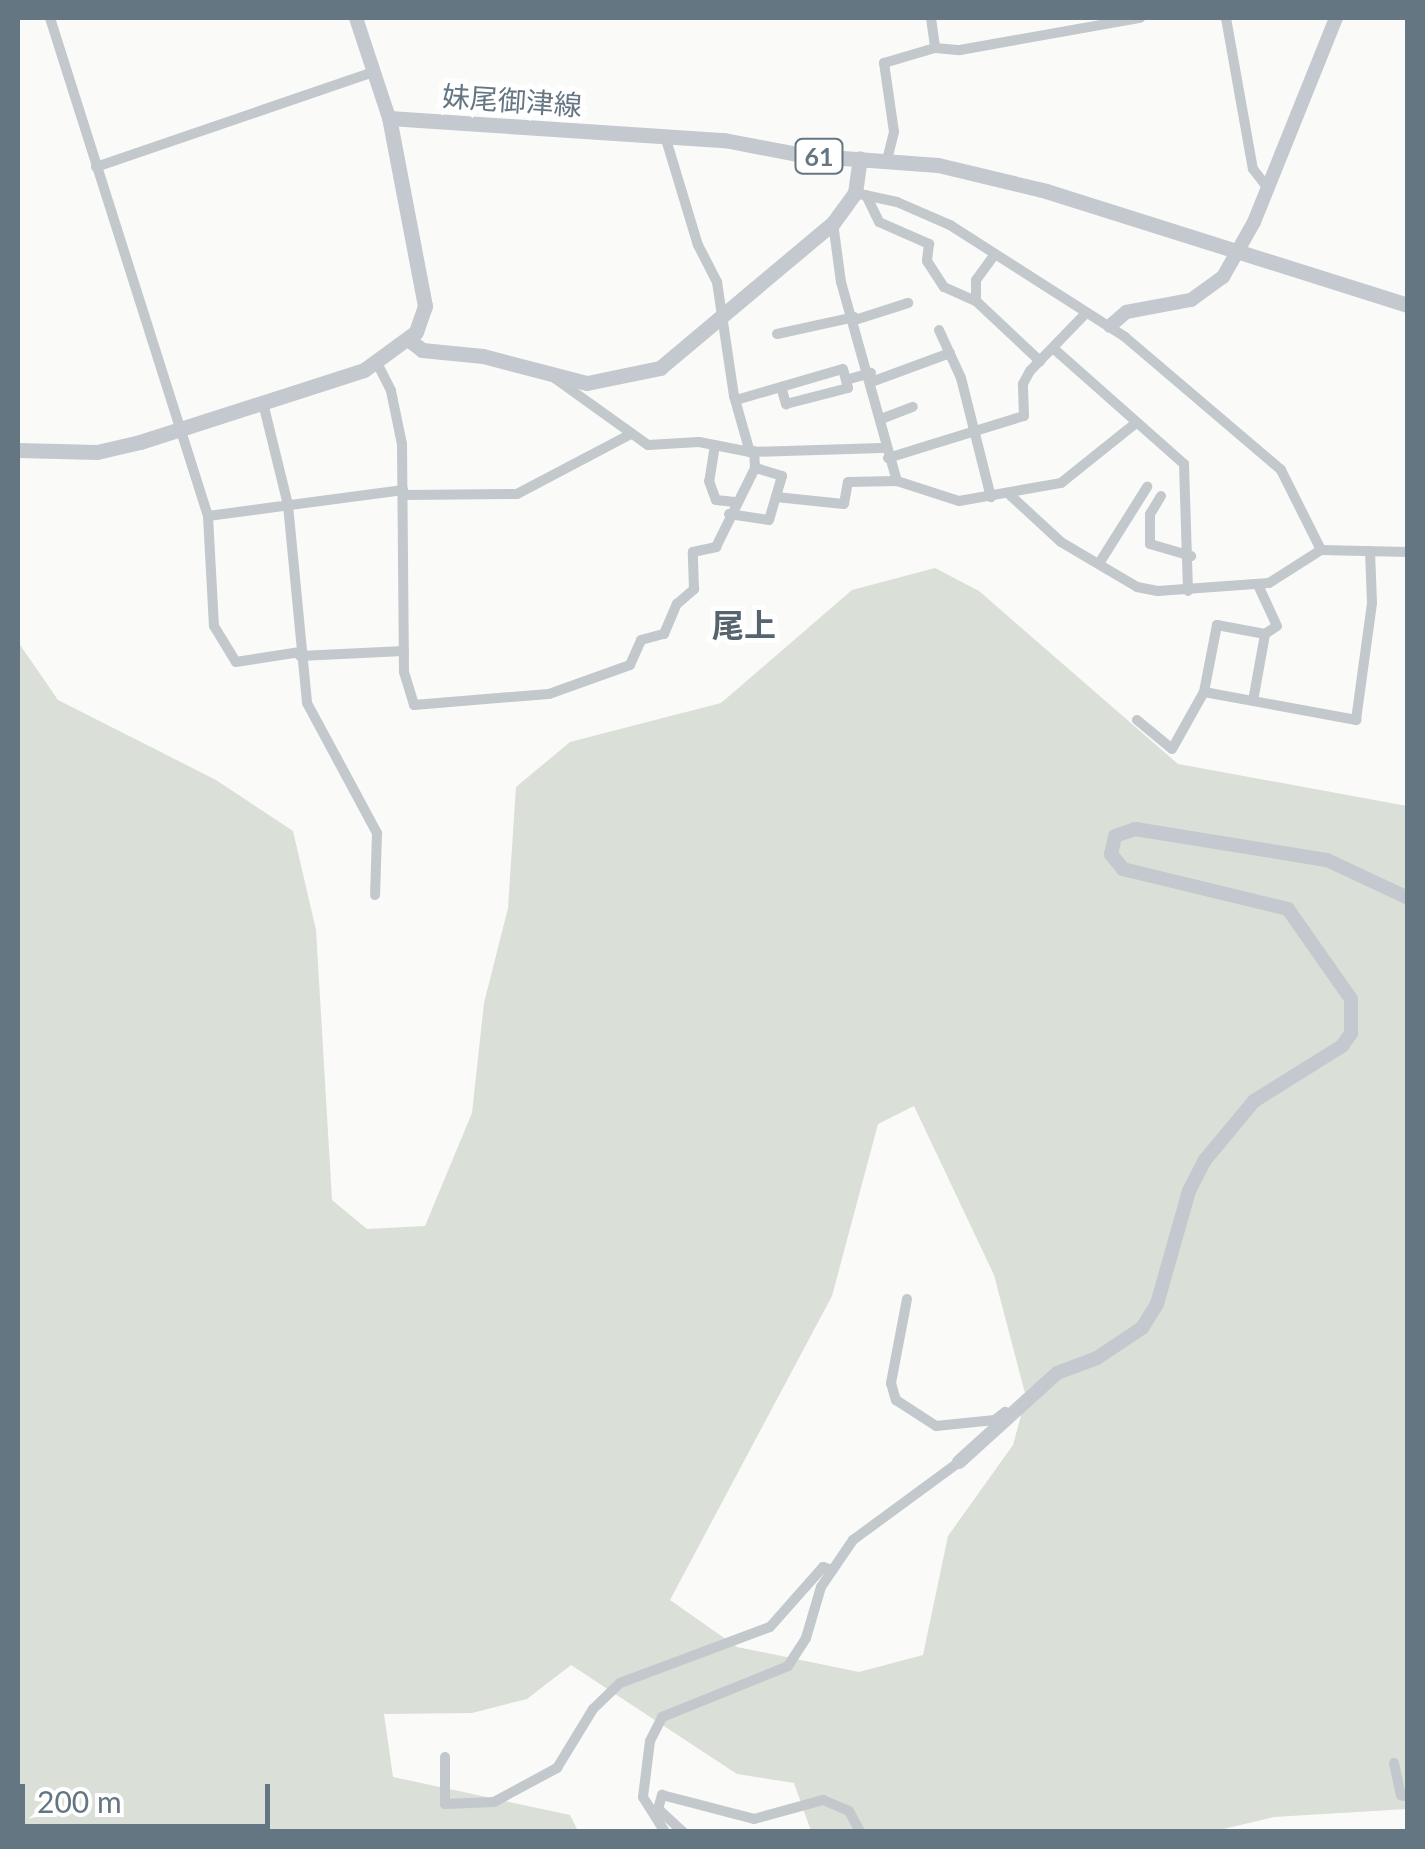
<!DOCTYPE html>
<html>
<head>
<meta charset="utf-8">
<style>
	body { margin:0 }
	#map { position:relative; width:1425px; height:1849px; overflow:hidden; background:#fafaf8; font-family:Lato,"Noto Sans JP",sans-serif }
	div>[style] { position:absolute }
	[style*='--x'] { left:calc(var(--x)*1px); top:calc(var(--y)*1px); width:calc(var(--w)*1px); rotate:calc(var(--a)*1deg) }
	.green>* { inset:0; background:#dadfd7 }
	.street>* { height:10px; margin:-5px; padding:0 5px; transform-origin:5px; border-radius:5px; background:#c3c8cc }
	.secondary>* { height:14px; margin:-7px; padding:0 7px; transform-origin:7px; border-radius:7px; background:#c3c9ce }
	.primary>* { height:15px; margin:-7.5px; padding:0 7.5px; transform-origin:7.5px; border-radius:7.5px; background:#c3c9ce }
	span { translate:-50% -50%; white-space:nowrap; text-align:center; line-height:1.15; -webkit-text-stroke:10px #fff; paint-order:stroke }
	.shield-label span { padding:2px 8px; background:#fff; border:2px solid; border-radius:8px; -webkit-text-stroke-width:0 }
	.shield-label { font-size:25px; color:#657683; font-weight:700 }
	.street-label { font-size:28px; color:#657683 }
	.quarter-label { font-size:32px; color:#57646e; font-weight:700 }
	.frame { position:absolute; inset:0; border:20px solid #657683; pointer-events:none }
	.scale { position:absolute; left:20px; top:1784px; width:250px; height:45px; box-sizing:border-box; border:5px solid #657683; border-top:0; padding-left:12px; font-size:30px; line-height:35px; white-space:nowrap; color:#657683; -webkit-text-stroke:8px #fff; paint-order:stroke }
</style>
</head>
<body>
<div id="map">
	<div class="green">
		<i style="clip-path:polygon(evenodd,935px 568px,979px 591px,1178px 764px,1407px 806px,1407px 1809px,1274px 1817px,1211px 1832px,811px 1831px,794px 1783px,737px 1774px,571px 1665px,527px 1699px,472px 1713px,384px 1714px,393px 1777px,570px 1815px,578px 1831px,18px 1831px,18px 642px,58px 700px,216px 780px,293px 831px,316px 930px,332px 1200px,367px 1229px,425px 1226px,472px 1113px,484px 1003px,508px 908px,516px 787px,570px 742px,721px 703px,852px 590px,935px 568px,914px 1106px,994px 1275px,1026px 1397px,1013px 1445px,948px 1536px,923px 1655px,859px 1672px,737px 1647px,670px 1600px,832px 1296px,878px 1124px,914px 1106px)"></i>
	</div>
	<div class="street">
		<i style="--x:50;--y:18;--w:522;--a:72.4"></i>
		<i style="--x:208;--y:516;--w:110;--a:86.9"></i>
		<i style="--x:214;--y:626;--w:42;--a:58.6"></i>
		<i style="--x:236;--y:662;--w:65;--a:-8.9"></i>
		<i style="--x:931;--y:18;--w:30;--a:82"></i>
		<i style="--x:1226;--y:18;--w:153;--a:79.9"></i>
		<i style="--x:1253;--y:169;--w:24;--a:52"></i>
		<i style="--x:665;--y:136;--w:114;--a:73.2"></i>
		<i style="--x:698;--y:245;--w:42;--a:62.8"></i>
		<i style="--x:717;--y:282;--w:115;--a:81.5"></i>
		<i style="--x:734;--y:396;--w:58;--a:74.1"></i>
		<i style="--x:887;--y:160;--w:29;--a:-76"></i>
		<i style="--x:894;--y:132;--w:70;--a:-98.2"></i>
		<i style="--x:884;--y:63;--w:53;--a:-16.4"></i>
		<i style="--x:935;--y:48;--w:25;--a:5"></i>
		<i style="--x:960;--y:50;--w:183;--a:-10.1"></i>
		<i style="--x:96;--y:167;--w:294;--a:-18.9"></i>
		<i style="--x:855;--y:193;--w:43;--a:12.1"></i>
		<i style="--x:897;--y:202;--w:58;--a:23.5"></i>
		<i style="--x:950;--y:225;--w:208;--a:32.6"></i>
		<i style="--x:1125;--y:337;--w:205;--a:40.4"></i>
		<i style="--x:1281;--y:470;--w:89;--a:63.4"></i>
		<i style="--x:866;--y:195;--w:30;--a:64"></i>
		<i style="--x:879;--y:222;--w:55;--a:23.7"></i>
		<i style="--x:929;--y:244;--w:17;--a:97"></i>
		<i style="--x:927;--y:261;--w:31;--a:57"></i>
		<i style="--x:944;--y:287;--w:35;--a:24"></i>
		<i style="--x:833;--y:223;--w:60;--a:82.3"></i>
		<i style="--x:841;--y:282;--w:207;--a:74.3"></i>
		<i style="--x:897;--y:481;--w:65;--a:17.9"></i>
		<i style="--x:959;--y:501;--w:104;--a:-10"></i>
		<i style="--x:1061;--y:483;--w:96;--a:-38.7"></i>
		<i style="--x:995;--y:254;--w:32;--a:126"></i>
		<i style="--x:976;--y:280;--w:21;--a:90"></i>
		<i style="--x:976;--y:301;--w:88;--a:43.2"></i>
		<i style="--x:855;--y:320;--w:56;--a:-17.8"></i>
		<i style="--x:939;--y:330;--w:53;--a:65.4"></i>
		<i style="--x:961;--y:378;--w:123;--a:75.9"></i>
		<i style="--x:777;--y:334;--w:79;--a:-12.4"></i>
		<i style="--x:1053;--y:348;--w:175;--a:41.5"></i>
		<i style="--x:1184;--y:464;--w:127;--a:88.2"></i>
		<i style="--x:377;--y:363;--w:31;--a:63"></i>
		<i style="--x:391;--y:391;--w:54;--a:78.3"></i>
		<i style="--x:402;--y:444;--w:228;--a:89.5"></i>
		<i style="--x:404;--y:672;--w:34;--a:73"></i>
		<i style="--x:414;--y:705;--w:135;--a:-4.7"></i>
		<i style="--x:549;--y:694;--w:86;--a:-19.7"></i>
		<i style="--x:630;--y:665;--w:27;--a:-66"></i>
		<i style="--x:641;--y:640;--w:24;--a:-15"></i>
		<i style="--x:664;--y:634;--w:33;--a:-67"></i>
		<i style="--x:677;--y:604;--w:23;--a:-41"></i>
		<i style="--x:694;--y:589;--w:37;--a:-92"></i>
		<i style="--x:693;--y:552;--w:24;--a:-12"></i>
		<i style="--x:716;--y:547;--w:88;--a:-63.7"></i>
		<i style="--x:755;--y:468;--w:17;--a:-93"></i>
		<i style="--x:553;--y:377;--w:117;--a:35.6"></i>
		<i style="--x:648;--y:445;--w:51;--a:-3.4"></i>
		<i style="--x:699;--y:442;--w:52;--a:11.1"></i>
		<i style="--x:750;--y:452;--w:132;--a:-1.7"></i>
		<i style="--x:874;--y:381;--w:81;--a:-20.2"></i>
		<i style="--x:782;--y:390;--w:15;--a:74"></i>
		<i style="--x:786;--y:404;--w:64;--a:-14.5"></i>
		<i style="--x:848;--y:388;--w:8;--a:-104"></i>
		<i style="--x:736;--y:400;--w:111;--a:-16.2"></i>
		<i style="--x:843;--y:369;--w:11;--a:75"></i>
		<i style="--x:846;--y:380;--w:26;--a:-16"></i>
		<i style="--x:263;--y:403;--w:105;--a:76.2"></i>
		<i style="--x:288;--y:505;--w:199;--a:84.5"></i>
		<i style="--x:307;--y:703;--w:148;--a:61.7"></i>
		<i style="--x:377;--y:833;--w:62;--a:91.8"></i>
		<i style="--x:881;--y:419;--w:34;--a:-21"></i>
		<i style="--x:715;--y:445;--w:36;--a:99"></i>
		<i style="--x:709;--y:481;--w:20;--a:70"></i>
		<i style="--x:716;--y:500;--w:19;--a:6"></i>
		<i style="--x:888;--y:458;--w:142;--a:-17.2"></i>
		<i style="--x:1024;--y:416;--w:32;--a:-92"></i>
		<i style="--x:1023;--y:384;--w:15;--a:-62"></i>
		<i style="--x:1030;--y:371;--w:81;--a:-46"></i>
		<i style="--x:404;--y:495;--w:113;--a:-0.5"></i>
		<i style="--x:517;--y:494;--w:129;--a:-27.8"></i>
		<i style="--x:1010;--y:495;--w:69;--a:42.7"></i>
		<i style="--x:1061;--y:542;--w:88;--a:30.6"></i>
		<i style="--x:1137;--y:587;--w:21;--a:11"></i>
		<i style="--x:1158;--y:591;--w:111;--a:-4.1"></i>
		<i style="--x:1269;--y:583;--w:62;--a:-32.4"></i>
		<i style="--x:1321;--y:550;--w:87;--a:1.3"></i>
		<i style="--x:1161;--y:496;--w:21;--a:121"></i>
		<i style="--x:1150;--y:514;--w:30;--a:90"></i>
		<i style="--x:1150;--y:544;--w:43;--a:16.3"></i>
		<i style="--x:776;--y:497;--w:68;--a:5.9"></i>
		<i style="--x:844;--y:504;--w:22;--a:-80"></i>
		<i style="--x:848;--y:482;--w:49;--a:-1.2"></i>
		<i style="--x:729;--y:514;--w:40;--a:8.5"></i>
		<i style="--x:769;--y:520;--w:46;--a:-73.5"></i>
		<i style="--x:782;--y:476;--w:28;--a:-163"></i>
		<i style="--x:208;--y:516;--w:197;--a:-7.6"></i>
		<i style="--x:1100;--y:562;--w:89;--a:-57.9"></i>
		<i style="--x:1265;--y:634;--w:49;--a:-169.4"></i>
		<i style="--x:1217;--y:625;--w:68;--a:101"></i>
		<i style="--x:1204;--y:692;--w:155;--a:10.4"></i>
		<i style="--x:1356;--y:720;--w:118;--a:-82.2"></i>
		<i style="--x:1372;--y:603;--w:52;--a:-92.2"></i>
		<i style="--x:300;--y:656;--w:104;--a:-2.8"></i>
		<i style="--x:1253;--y:701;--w:68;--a:-79.8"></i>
		<i style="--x:1265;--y:634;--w:14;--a:-34"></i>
		<i style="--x:1277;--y:626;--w:45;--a:-114.9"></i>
		<i style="--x:1137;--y:720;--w:45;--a:39.6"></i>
		<i style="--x:1172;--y:749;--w:65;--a:-60.7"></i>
		<i style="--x:907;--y:1299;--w:86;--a:100.8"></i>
		<i style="--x:891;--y:1383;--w:18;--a:74"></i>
		<i style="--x:896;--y:1400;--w:48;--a:33"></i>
		<i style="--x:936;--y:1426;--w:59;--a:-5.8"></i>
		<i style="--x:995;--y:1420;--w:13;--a:-39"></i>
		<i style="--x:445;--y:1757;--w:47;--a:90"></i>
		<i style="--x:445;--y:1804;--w:49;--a:-2.3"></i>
		<i style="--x:494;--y:1802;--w:72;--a:-28.4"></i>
		<i style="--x:557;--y:1768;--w:69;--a:-58.6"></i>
		<i style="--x:593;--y:1709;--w:37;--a:-44"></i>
		<i style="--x:620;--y:1683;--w:160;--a:-20.5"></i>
		<i style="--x:770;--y:1627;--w:80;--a:-48.5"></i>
		<i style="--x:823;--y:1567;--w:10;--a:17"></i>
		<i style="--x:1394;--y:1763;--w:33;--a:78"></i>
		<i style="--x:1401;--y:1795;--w:7;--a:16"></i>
		<i style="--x:665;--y:1832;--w:41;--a:-122.2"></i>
		<i style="--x:643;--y:1797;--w:56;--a:-82.9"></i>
		<i style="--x:650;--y:1741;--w:27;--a:-63"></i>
		<i style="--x:662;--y:1717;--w:136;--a:-22"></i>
		<i style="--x:788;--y:1666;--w:33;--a:-57"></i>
		<i style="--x:806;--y:1638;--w:53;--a:-73.6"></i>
		<i style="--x:821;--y:1587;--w:57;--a:-55.8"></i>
		<i style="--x:853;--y:1540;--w:132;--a:-36.3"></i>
		<i style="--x:683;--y:1832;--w:34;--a:-137"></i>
		<i style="--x:658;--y:1809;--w:15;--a:-74"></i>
		<i style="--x:662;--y:1795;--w:95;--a:14.6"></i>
		<i style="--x:754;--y:1819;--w:72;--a:-15.4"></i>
		<i style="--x:823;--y:1800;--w:28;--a:23"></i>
		<i style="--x:849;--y:1811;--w:24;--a:62"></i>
	</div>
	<div class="secondary">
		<i style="--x:356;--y:18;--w:105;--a:71.7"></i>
		<i style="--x:1110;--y:326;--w:21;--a:-41"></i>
		<i style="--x:1126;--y:312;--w:66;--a:-10.5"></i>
		<i style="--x:1191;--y:300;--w:39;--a:-36"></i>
		<i style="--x:1223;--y:277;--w:63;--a:-60.6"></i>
		<i style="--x:1254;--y:222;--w:220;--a:-68.1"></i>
		<i style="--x:959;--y:1462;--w:132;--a:-42.2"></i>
		<i style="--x:1057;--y:1373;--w:43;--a:-20.6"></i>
		<i style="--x:1097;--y:1358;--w:54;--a:-33.7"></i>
		<i style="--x:1142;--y:1328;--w:28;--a:-58"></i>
		<i style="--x:1157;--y:1304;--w:117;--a:-74.2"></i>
		<i style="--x:1189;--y:1191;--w:35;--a:-63"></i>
		<i style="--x:1205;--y:1160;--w:77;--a:-50.3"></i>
		<i style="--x:1254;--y:1101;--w:104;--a:-32"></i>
		<i style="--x:1342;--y:1046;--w:16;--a:-55"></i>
		<i style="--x:1351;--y:1033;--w:34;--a:-90"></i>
		<i style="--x:1351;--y:999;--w:110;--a:-125"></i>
		<i style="--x:1288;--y:909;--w:170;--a:-166.4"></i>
		<i style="--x:1123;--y:869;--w:19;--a:-129"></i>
		<i style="--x:1111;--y:854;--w:18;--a:-77"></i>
		<i style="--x:1115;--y:836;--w:21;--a:-19"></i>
		<i style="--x:1135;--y:829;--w:194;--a:9.2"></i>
		<i style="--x:1327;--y:860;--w:89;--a:25.1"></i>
	</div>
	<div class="primary">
		<i style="--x:408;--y:339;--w:18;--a:38"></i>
		<i style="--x:422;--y:350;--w:61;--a:5.6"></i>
		<i style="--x:483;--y:356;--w:107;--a:14.6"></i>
		<i style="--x:587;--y:383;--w:75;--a:-11.6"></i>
		<i style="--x:660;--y:368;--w:226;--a:-40"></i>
		<i style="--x:833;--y:223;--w:37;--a:-54"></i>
		<i style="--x:855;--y:193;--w:35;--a:-82"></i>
		<i style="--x:18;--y:450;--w:79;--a:1.5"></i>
		<i style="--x:97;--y:452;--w:44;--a:-13.1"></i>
		<i style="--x:140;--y:442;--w:235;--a:-17.8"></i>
		<i style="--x:364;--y:370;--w:64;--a:-36.2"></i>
		<i style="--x:416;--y:332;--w:28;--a:-71"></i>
		<i style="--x:425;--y:306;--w:191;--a:-100.8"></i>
		<i style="--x:389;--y:118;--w:336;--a:3.8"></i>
		<i style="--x:724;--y:140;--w:79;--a:10.9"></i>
		<i style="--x:802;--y:155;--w:136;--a:4.2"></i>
		<i style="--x:938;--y:165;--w:111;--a:13.5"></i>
		<i style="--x:1046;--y:191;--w:380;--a:17.5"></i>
	</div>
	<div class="shield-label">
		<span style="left:819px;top:156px">61</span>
	</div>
	<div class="street-label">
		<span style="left:512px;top:100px;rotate:4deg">妹尾御津線</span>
	</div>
	<div class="quarter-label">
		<span style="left:744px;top:625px">尾上</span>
	</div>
	<div class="frame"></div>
	<div class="scale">200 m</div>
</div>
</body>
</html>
